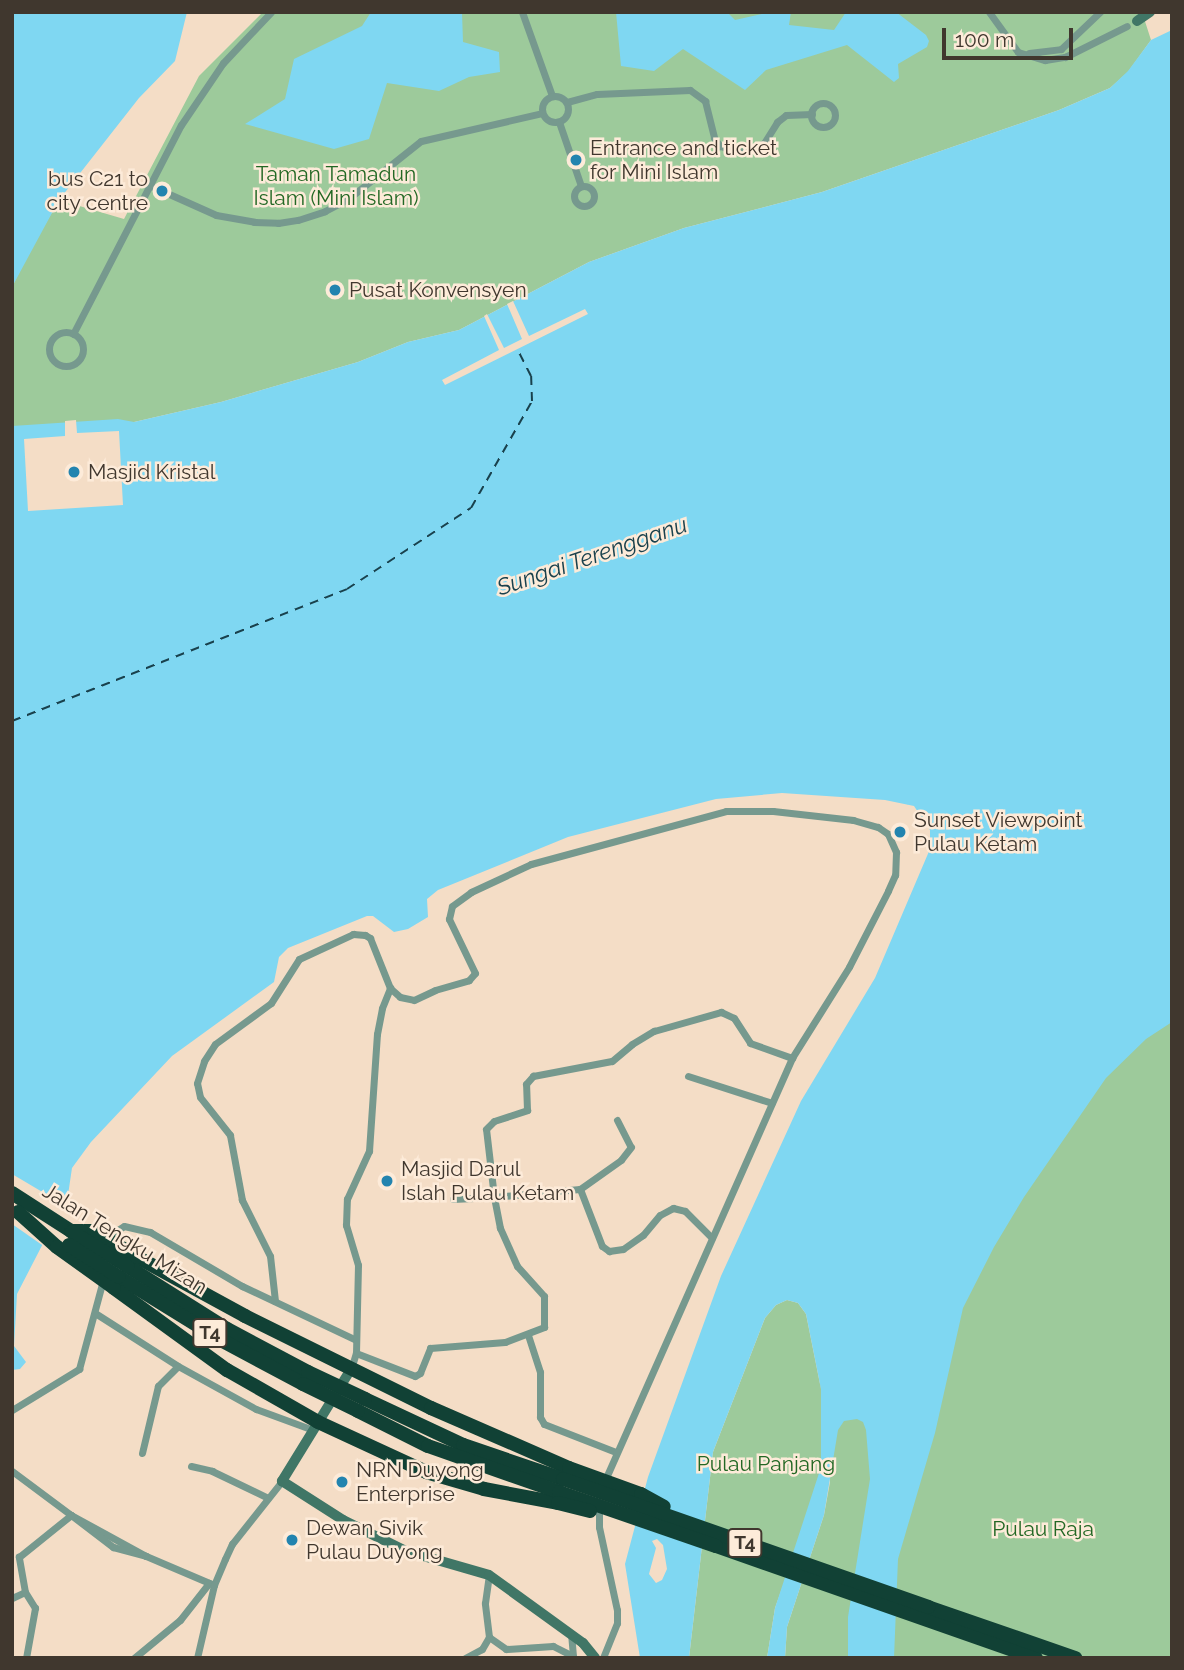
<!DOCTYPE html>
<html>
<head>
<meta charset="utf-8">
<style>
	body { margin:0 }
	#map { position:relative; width:1184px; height:1670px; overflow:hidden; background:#f4ddc6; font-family:Raleway,sans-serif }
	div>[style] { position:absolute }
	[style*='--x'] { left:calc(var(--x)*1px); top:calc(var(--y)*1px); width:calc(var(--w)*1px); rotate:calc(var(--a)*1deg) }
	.green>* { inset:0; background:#9dca9b }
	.water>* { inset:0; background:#7fd7f2 }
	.pier>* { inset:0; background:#f4ddc6 }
	.ferry>* { height:2px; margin-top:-1px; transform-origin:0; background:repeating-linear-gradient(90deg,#19414d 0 9px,transparent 0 16px) }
	.street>* { height:7px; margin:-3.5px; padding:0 3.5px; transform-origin:3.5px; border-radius:3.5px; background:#76998e }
	.street>.ring { margin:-3.5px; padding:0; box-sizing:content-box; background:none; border:7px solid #76998e; border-radius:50% }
	.secondary>* { height:10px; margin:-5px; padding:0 5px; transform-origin:5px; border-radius:5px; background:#407666 }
	.highway>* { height:14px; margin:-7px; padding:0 7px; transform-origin:7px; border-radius:7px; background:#114135 }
	.highway-bridge>* { height:14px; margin:-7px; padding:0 7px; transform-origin:7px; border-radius:7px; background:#114135 }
	.dots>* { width:19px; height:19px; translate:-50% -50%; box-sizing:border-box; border:4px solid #fdebd9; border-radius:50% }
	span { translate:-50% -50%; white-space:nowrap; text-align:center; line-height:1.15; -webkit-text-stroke:5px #fdebd9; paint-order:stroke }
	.shield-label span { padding:2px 5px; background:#fdebd9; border:2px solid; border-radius:5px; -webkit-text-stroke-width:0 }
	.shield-label { font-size:19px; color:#40372e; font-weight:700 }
	.poi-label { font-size:21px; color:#40372e }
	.left { translate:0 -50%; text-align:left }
	.right { translate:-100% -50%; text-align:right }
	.park-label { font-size:21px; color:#236824 }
	.street-label { font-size:21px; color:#40372e }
	.water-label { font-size:23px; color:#19414d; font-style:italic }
	.frame { position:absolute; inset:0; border:14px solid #40372e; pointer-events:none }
	.scale { position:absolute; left:942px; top:28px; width:131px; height:32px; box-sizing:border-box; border:4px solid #40372e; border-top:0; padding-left:9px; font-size:21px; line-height:24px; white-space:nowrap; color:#40372e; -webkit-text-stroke:5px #fdebd9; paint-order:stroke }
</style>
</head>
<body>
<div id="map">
	<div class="green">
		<i style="clip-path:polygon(263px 12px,1142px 12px,1151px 40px,1128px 72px,1110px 88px,1059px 110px,822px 192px,684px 228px,589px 262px,459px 330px,408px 342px,358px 362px,221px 402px,134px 422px,12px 479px,12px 287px,28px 254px,59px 200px,124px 219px,199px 76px)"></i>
		<i style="clip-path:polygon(1172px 854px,1172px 1658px,894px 1658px,848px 1618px,848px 1658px,785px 1658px,787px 1627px,824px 1515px,830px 1482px,815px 1332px)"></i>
		<i style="clip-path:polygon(787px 1300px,798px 1303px,806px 1314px,821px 1389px,823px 1440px,821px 1467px,812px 1504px,775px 1608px,767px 1658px,689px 1658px,713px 1452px,765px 1318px,776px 1305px)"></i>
	</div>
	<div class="water">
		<i style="clip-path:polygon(12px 12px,187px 12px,175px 61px,139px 98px,59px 200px,12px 287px)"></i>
		<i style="clip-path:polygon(371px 12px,462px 12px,463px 42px,499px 52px,500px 72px,469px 77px,439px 91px,387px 83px,369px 139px,334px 149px,245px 124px,285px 99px,294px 59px,362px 26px)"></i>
		<i style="clip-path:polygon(616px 12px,727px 12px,735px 20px,771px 12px,791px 12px,789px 25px,834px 30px,846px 12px,896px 12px,926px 35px,929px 41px,927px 47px,898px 64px,899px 78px,894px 82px,847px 45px,766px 70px,745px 90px,683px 49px,654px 71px,621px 66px)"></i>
		<i style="clip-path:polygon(evenodd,1172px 30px,1172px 1022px,1146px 1039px,1106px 1078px,1024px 1197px,994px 1247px,963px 1308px,935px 1433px,898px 1559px,894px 1658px,848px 1658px,848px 1617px,870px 1479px,866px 1430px,863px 1422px,857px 1419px,844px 1421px,838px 1430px,824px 1515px,787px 1627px,785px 1658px,767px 1658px,775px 1608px,821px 1467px,821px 1389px,806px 1314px,798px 1303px,787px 1300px,776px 1305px,765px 1318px,713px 1452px,689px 1658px,640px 1658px,625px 1564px,648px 1477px,721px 1276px,801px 1101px,875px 978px,930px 849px,930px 830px,914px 806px,885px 800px,782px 793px,716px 799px,568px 837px,438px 890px,427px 899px,428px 917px,408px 929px,394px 932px,373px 916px,367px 916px,288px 948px,279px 957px,274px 982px,172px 1056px,91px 1142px,72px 1168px,68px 1195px,17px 1294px,14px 1346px,26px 1362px,20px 1369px,12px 1370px,12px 426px,118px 419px,134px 422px,221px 402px,358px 362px,408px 342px,459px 330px,589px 262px,684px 228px,822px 192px,1059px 110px,1110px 88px,1128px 71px,1151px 40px,1172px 30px,657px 1539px,663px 1545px,667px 1569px,662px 1580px,656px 1583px,649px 1574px,656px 1548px,652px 1541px,657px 1539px)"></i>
	</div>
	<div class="pier">
		<i style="clip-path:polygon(513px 301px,529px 336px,585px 309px,588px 314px,445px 385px,442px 380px,499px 350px,484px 316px,487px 314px,504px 348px,522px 339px,507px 304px)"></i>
		<i style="clip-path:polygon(76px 420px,77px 433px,119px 431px,123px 505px,28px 511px,24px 439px,65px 436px,65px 421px)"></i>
		<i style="clip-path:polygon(12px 1174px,66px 1206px,45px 1247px,12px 1224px)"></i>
	</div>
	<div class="ferry">
		<i style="--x:12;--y:721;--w:360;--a:-21.5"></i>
		<i style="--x:347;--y:589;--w:148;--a:-33.2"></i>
		<i style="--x:471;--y:508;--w:123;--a:-60.3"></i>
		<i style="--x:532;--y:401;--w:25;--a:-92"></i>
		<i style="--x:531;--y:376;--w:30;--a:-117"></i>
	</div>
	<div class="street">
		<i style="--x:522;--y:12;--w:89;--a:70.3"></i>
		<i style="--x:989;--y:12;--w:49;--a:54.1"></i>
		<i style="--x:1018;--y:52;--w:28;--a:17"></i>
		<i style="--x:1045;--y:60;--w:20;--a:-9"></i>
		<i style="--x:1065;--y:57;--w:69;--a:-26.6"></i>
		<i style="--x:1029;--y:53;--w:32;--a:-7"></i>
		<i style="--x:1061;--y:49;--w:54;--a:-43.5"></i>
		<i class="ring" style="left:542px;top:96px;width:19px;height:19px"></i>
		<i style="--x:567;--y:102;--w:31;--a:-15"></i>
		<i style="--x:597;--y:94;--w:93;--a:-2.5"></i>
		<i style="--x:690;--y:90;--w:19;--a:36"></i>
		<i style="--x:705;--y:101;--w:38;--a:76"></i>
		<i style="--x:714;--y:138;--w:10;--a:53"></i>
		<i style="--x:720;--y:146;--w:22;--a:16"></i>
		<i style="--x:741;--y:152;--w:25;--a:-21"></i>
		<i style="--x:764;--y:143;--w:25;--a:-58"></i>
		<i style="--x:777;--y:122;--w:11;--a:-38"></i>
		<i style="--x:786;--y:115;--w:26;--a:-2"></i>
		<i class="ring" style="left:811px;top:103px;width:17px;height:17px"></i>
		<i style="--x:559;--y:122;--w:68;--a:71"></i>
		<i style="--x:149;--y:185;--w:73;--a:24.1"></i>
		<i style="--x:216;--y:215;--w:39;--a:10"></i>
		<i style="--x:254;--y:222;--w:24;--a:2"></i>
		<i style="--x:278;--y:223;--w:20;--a:-9"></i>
		<i style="--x:298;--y:220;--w:28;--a:-18"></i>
		<i style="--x:325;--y:211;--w:26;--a:-28"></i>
		<i style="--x:348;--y:199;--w:93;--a:-38.5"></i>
		<i style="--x:421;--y:141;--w:124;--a:-13"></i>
		<i class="ring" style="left:574px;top:186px;width:13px;height:13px"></i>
		<i class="ring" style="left:49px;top:332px;width:27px;height:27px"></i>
		<i style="--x:73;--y:334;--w:235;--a:-62.7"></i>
		<i style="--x:181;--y:125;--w:75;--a:-55.9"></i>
		<i style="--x:223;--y:63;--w:70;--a:-46.7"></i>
		<i style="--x:688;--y:1076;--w:88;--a:17.8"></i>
		<i style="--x:617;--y:1120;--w:30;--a:63"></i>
		<i style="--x:631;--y:1147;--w:16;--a:128"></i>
		<i style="--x:621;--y:1160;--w:50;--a:144.7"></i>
		<i style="--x:580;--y:1189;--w:61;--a:68.9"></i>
		<i style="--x:602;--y:1246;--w:9;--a:36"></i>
		<i style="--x:609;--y:1251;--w:14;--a:-8"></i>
		<i style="--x:623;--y:1249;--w:24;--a:-35"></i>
		<i style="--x:643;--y:1235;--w:26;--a:-50"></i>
		<i style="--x:660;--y:1215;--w:15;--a:-28"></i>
		<i style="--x:673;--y:1208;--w:12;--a:14"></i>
		<i style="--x:685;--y:1211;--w:38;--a:45"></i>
		<i style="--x:453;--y:1199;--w:41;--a:-2.8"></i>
		<i style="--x:494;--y:1197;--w:68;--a:-96.7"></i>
		<i style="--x:486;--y:1129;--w:11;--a:-45"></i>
		<i style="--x:494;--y:1121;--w:35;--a:-18"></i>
		<i style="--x:527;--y:1110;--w:26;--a:-92"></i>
		<i style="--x:526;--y:1084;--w:11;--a:-49"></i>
		<i style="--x:533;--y:1076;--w:80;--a:-10.8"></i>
		<i style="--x:612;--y:1061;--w:26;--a:-40"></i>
		<i style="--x:632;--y:1044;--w:26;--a:-31"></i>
		<i style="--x:654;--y:1031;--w:70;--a:-15.8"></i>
		<i style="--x:721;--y:1012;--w:14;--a:25"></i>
		<i style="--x:734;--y:1018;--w:30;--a:57"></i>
		<i style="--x:750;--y:1043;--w:45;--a:19.7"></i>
		<i style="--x:113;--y:1245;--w:14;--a:-78"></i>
		<i style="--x:116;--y:1231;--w:9;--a:-32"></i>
		<i style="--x:124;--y:1226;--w:27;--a:13"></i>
		<i style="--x:150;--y:1232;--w:107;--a:30.4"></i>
		<i style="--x:242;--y:1286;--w:126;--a:25.3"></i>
		<i style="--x:275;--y:1301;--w:45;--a:-96.3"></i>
		<i style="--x:270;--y:1256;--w:63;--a:-116.6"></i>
		<i style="--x:242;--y:1200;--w:66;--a:-100.5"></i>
		<i style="--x:230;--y:1135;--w:48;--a:-128.3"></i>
		<i style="--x:200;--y:1097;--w:14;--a:-102"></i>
		<i style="--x:197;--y:1083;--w:23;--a:-72"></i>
		<i style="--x:204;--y:1061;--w:20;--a:-57"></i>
		<i style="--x:215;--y:1044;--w:69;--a:-36.2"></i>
		<i style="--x:271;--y:1003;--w:52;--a:-57.5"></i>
		<i style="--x:299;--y:959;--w:60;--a:-24.8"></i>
		<i style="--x:353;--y:934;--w:12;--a:5"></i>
		<i style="--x:365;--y:935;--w:6;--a:31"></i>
		<i style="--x:370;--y:938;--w:54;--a:68.2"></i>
		<i style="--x:390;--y:988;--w:13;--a:42"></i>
		<i style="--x:400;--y:997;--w:14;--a:12"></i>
		<i style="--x:414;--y:1000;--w:23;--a:-25"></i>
		<i style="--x:435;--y:990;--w:35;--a:-16"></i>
		<i style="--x:469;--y:980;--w:9;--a:-49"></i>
		<i style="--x:475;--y:973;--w:60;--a:-115.7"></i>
		<i style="--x:449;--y:919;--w:13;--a:-77"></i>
		<i style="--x:452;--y:906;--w:24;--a:-36"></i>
		<i style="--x:471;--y:892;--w:66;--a:-25"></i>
		<i style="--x:531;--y:864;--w:202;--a:-15.2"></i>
		<i style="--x:726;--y:811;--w:47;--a:0"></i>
		<i style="--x:773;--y:811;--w:81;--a:6.4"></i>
		<i style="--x:853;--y:820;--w:26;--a:16"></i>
		<i style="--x:878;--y:827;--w:12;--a:35"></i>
		<i style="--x:888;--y:834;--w:20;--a:66"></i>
		<i style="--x:896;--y:852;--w:23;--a:92"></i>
		<i style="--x:895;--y:875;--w:17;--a:114"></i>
		<i style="--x:888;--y:891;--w:85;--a:117.2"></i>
		<i style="--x:849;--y:967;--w:107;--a:122.1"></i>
		<i style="--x:792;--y:1058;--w:464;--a:113.9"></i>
		<i style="--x:95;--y:1313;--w:98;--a:32.6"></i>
		<i style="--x:178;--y:1366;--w:89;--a:28.9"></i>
		<i style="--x:256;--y:1409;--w:61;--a:20.2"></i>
		<i style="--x:528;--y:1335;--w:39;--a:72"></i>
		<i style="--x:540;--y:1372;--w:45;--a:90"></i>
		<i style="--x:540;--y:1417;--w:8;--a:60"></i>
		<i style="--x:544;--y:1424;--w:77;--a:21.3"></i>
		<i style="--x:356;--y:1353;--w:63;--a:21.3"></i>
		<i style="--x:415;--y:1376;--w:6;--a:-31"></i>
		<i style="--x:420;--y:1373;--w:27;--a:-68"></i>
		<i style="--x:430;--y:1348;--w:75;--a:-4.6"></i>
		<i style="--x:505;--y:1342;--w:42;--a:-21"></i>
		<i style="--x:544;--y:1327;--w:31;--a:-90"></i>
		<i style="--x:544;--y:1296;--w:40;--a:-132"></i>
		<i style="--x:517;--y:1266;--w:42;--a:-114.1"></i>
		<i style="--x:500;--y:1228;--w:32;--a:-101"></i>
		<i style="--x:494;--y:1197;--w:86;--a:-5.3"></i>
		<i style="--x:351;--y:1369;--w:17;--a:-73"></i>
		<i style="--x:356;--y:1353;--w:88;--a:-88.7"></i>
		<i style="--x:358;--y:1265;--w:42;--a:-106.7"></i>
		<i style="--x:346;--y:1225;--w:26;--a:-88"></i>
		<i style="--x:347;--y:1199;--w:53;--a:-65.4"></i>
		<i style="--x:369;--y:1151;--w:117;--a:-86.1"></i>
		<i style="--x:377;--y:1034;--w:26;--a:-79"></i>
		<i style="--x:382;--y:1008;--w:22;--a:-68"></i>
		<i style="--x:12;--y:1410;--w:79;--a:-31.5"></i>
		<i style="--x:79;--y:1369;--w:92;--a:-74.9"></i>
		<i style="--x:142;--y:1453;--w:69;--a:-76.6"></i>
		<i style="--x:158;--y:1386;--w:28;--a:-45"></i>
		<i style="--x:191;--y:1466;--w:22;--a:13"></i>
		<i style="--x:212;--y:1471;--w:62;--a:25.7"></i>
		<i style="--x:12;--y:1471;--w:74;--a:36.7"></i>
		<i style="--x:71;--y:1515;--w:85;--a:28.7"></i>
		<i style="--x:146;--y:1556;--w:74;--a:23.1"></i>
		<i style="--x:599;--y:1504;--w:23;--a:90"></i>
		<i style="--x:599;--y:1527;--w:85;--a:77.8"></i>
		<i style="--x:617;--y:1610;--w:13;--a:90"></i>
		<i style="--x:617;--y:1623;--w:38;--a:112"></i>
		<i style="--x:12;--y:1598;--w:14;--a:-25"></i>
		<i style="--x:489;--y:1637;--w:21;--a:35"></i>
		<i style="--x:506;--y:1649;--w:47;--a:-3.7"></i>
		<i style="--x:553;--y:1646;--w:22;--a:27"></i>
		<i style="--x:573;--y:1656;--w:22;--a:-95"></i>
		<i style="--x:26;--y:1658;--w:51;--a:-79.8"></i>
		<i style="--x:35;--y:1608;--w:19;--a:-122"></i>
		<i style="--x:25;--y:1592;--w:36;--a:-100"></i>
		<i style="--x:19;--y:1557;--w:67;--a:-38.9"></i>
		<i style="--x:71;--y:1515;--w:53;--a:37.3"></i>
		<i style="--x:113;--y:1547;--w:34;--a:15"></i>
		<i style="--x:134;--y:1658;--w:60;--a:-39.6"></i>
		<i style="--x:180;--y:1620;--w:47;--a:-51.9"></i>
		<i style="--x:197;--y:1658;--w:75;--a:-76.9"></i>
		<i style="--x:214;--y:1585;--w:28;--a:-67"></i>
		<i style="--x:225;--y:1559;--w:17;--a:-65"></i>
		<i style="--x:232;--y:1544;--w:80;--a:-51.6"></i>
		<i style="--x:465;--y:1658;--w:19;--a:-28"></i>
		<i style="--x:482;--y:1649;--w:14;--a:-60"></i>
		<i style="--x:489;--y:1637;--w:34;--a:-97"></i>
		<i style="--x:485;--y:1603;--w:28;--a:-82"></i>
	</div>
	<div class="secondary">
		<i style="--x:1137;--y:21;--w:16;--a:-35"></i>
		<i style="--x:351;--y:1369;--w:132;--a:121.6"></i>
		<i style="--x:282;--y:1481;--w:72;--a:32.6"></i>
		<i style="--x:343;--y:1520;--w:70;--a:26.2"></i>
		<i style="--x:406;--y:1551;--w:86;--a:16.1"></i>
		<i style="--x:489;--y:1575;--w:116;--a:35.9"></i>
		<i style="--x:583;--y:1643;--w:19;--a:51"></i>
	</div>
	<div class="highway">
		<i style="--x:12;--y:1193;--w:70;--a:32.8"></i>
		<i style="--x:137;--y:1257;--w:123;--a:28.6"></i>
		<i style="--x:245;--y:1316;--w:208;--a:26.3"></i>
		<i style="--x:431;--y:1408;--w:150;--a:23.5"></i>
		<i style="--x:127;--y:1266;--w:118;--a:32.2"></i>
		<i style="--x:227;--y:1329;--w:92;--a:28"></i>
		<i style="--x:119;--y:1277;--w:120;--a:31.7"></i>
		<i style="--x:221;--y:1340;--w:93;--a:28.2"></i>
		<i style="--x:114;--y:1288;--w:140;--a:36"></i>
		<i style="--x:227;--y:1370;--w:105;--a:29.7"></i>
		<i style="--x:318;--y:1422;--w:119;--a:24.8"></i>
		<i style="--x:426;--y:1472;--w:60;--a:16.3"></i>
		<i style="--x:484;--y:1489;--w:75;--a:10.7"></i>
		<i style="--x:365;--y:1399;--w:108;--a:25.1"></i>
		<i style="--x:463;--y:1445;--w:106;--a:18.8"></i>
		<i style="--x:358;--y:1411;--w:78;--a:26.6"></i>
		<i style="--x:428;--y:1446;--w:139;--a:19.3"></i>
		<i style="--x:716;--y:1546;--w:339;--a:19.3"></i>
		<i style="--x:928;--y:1607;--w:156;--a:19.1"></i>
	</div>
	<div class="highway-bridge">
		<i style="--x:18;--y:1212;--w:52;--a:41.9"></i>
		<i style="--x:57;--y:1247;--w:70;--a:35.7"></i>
		<i style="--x:71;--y:1231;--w:23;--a:0"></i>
		<i style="--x:94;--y:1231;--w:50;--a:31.2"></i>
		<i style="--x:72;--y:1232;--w:65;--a:31.7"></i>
		<i style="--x:69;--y:1245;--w:59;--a:32.6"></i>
		<i style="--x:308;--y:1372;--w:63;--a:25.3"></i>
		<i style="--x:303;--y:1384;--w:61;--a:26.1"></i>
		<i style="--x:569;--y:1468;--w:77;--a:19.9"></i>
		<i style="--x:641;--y:1494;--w:26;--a:29"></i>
		<i style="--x:563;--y:1479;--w:387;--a:19.3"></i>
		<i style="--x:559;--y:1492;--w:166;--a:19"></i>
		<i style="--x:558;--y:1503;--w:33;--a:14"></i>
	</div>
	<div class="dots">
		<i style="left:576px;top:160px;background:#2384af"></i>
		<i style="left:162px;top:191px;background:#2384af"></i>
		<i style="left:335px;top:290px;background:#2384af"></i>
		<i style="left:74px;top:472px;background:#2384af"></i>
		<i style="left:900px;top:832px;background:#2384af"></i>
		<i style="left:387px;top:1181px;background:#2384af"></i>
		<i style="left:342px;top:1482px;background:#2384af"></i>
		<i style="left:292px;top:1540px;background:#2384af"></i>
	</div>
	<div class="shield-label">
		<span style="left:210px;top:1333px">T4</span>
		<span style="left:745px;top:1543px">T4</span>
	</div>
	<div class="poi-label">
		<span class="left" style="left:590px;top:160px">Entrance and ticket<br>for Mini Islam</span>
		<span class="right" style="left:148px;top:191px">bus C21 to<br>city centre</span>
		<span class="left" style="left:349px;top:290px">Pusat Konvensyen</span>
		<span class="left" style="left:88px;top:472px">Masjid Kristal</span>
		<span class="left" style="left:914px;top:832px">Sunset Viewpoint<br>Pulau Ketam</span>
		<span class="left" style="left:401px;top:1181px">Masjid Darul<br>Islah Pulau Ketam</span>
		<span class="left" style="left:356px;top:1482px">NRN Duyong<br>Enterprise</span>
		<span class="left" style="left:306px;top:1540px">Dewan Sivik<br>Pulau Duyong</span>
	</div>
	<div class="park-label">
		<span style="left:336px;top:186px">Taman Tamadun<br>Islam (Mini Islam)</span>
		<span style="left:766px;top:1464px">Pulau Panjang</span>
		<span style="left:1043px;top:1529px">Pulau Raja</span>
	</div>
	<div class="street-label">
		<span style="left:125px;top:1239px;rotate:32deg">Jalan Tengku Mizan</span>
	</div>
	<div class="water-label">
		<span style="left:592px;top:556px;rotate:-19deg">Sungai Terengganu</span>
	</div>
	<div class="frame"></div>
	<div class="scale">100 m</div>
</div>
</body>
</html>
